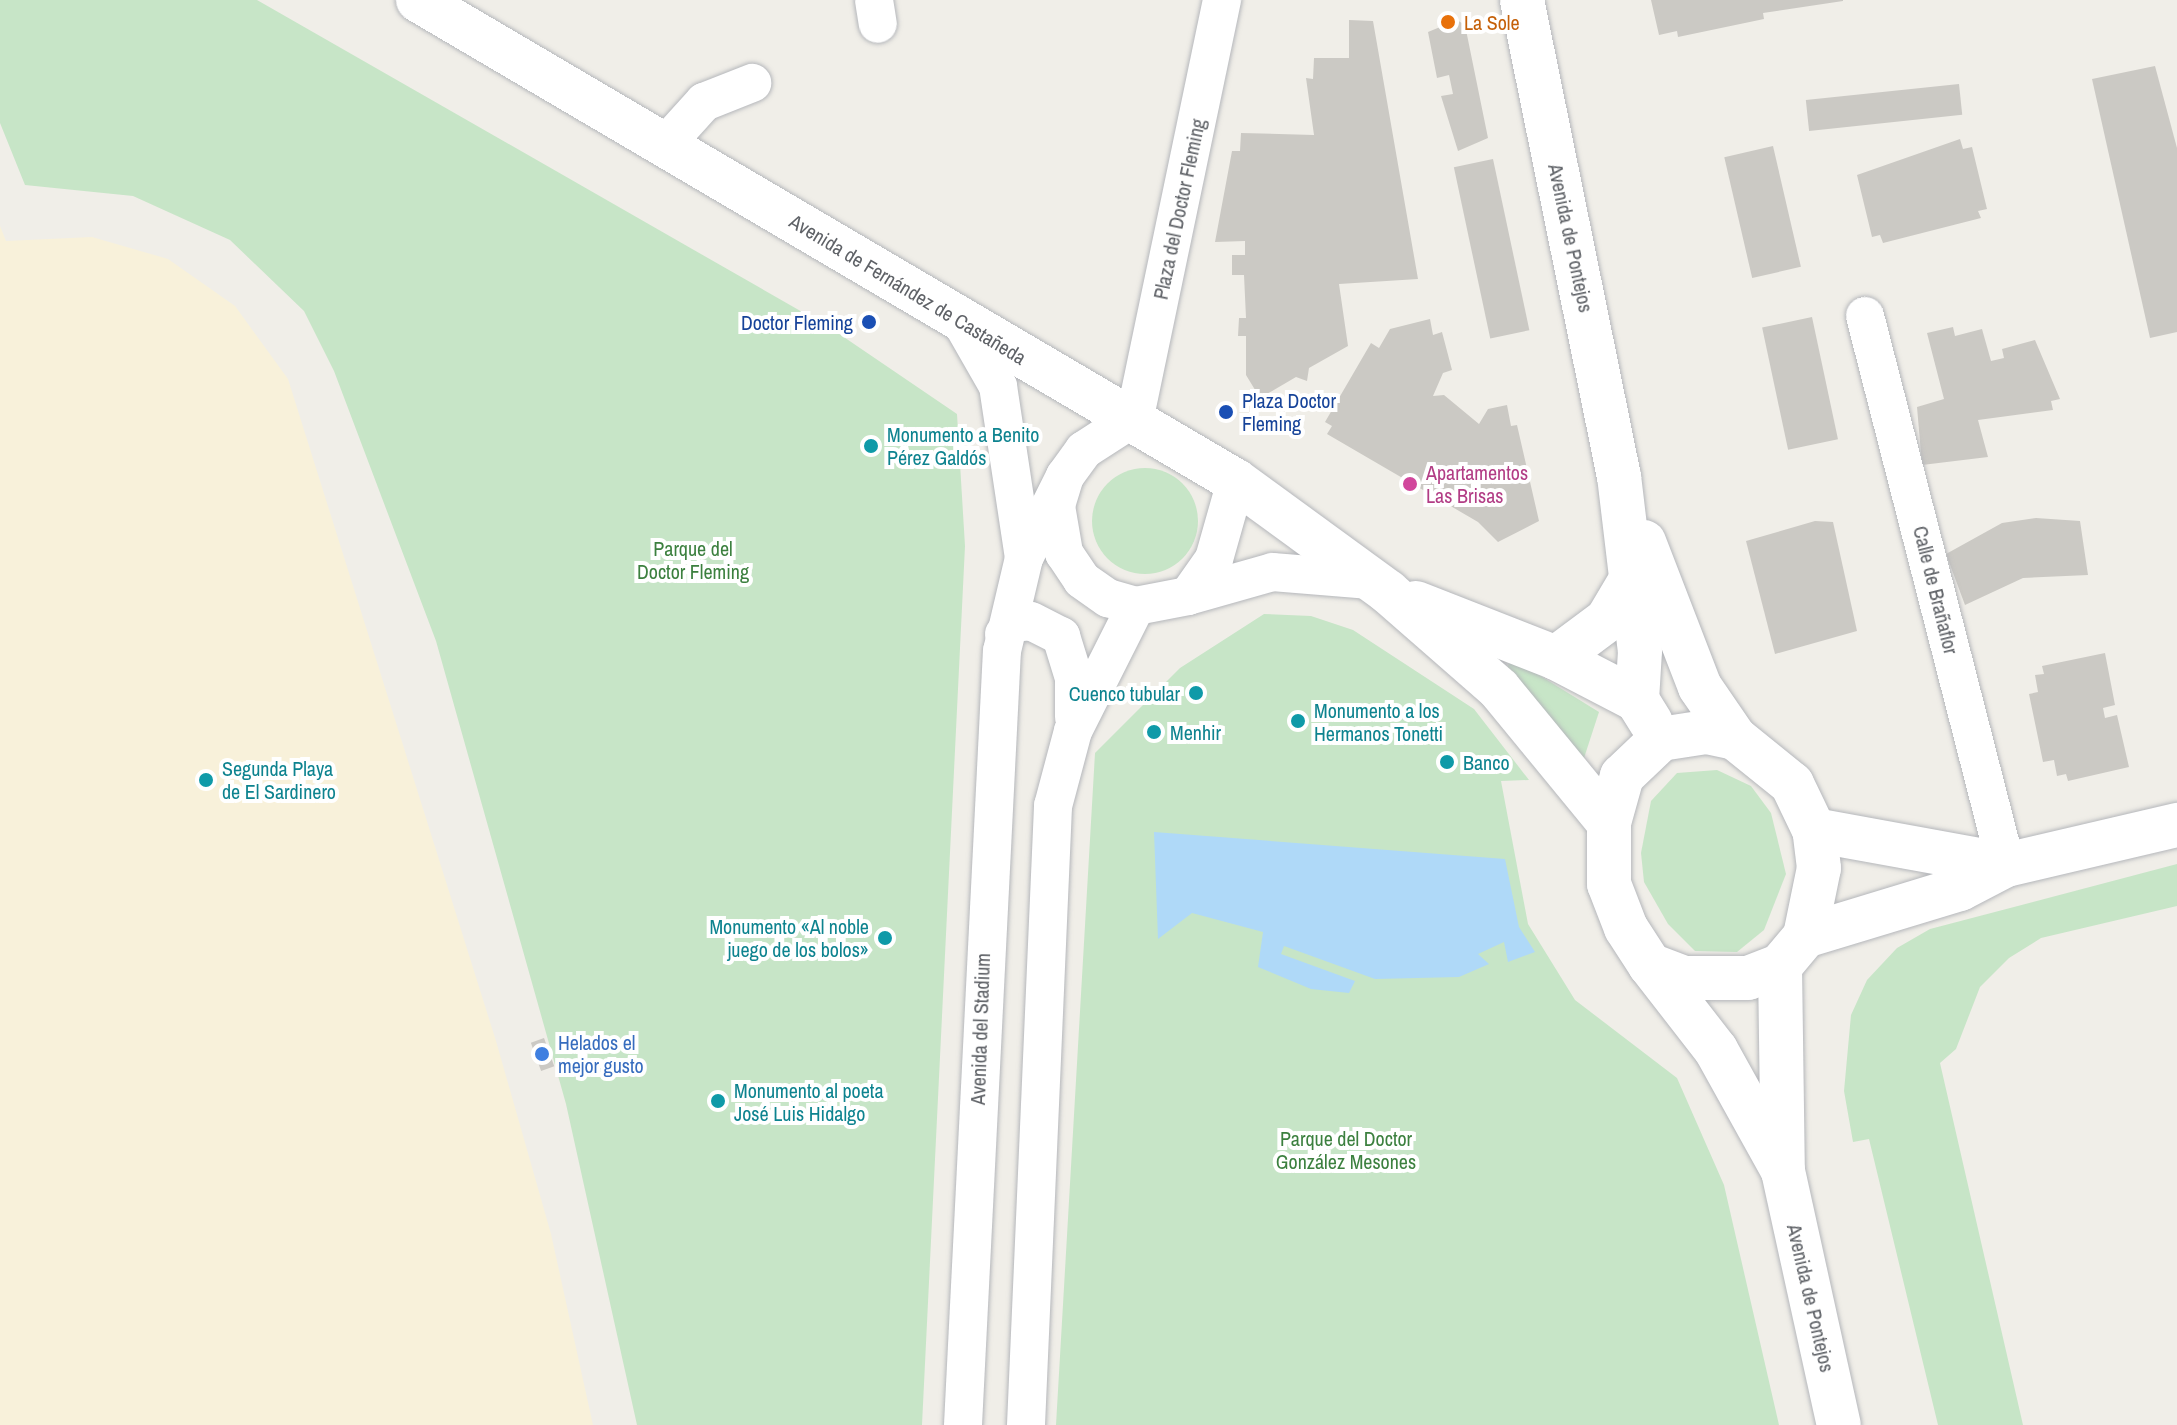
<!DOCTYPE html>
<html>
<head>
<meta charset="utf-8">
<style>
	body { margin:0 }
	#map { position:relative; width:2177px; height:1425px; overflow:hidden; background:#f0eee8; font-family:"Archivo Narrow",sans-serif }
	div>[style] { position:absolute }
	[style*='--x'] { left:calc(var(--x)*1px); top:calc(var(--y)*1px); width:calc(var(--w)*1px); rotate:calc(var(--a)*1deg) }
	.green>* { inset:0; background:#c7e5c7 }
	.round { border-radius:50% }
	.sand>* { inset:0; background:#f8f1da }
	.water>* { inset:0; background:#afd9f8 }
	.building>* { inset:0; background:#cbc9c4; transform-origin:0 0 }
	.roads { filter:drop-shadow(0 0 2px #b5b7bb) drop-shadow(0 0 2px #b5b7bb) }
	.minor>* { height:38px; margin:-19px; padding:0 19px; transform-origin:19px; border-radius:19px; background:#fff }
	.secondary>* { height:44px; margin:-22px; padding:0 22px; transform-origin:22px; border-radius:22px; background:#fff }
	.dots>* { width:22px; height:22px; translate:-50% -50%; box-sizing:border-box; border:4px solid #fff; border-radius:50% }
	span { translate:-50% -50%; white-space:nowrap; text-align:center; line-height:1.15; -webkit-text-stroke:8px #fff; paint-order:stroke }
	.food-label { font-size:20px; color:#c56008 }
	.left { translate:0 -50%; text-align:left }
	.street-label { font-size:20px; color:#5f6267 }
	.transit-label { font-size:20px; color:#164399 }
	.right { translate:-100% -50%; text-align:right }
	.culture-label { font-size:20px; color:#0d838f }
	.hotel-label { font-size:20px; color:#b23c85 }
	.park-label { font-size:20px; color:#3c803f }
	.shop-label { font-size:20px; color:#366cbe }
</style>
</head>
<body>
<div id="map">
	<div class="green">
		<i style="clip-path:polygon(0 0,257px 0,832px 329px,957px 414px,965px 546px,922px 1425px,637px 1425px,566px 1104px,436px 641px,334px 371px,304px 311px,230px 240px,133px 196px,25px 185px,0 123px)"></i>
		<i class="round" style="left:1092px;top:468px;width:106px;height:106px"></i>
		<i style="clip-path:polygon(1264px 614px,1311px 616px,1353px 630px,1474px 709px,1529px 780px,1501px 781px,1528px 924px,1575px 1000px,1677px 1078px,1724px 1185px,1779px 1425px,1056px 1425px,1095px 753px,1180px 668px)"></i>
		<i style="clip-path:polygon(1510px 657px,1599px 712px,1584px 758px,1508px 667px)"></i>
		<i style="clip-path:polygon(1717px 770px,1751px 786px,1771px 813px,1786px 874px,1764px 930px,1737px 952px,1695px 951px,1668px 924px,1644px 882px,1641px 853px,1651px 801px,1677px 773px)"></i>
		<i style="clip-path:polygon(2177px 864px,2177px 906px,2041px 938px,2009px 958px,1980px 987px,1956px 1049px,1940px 1063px,2023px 1425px,1938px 1425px,1869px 1139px,1853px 1142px,1844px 1091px,1851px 1015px,1867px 980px,1897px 948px,1930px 929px)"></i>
	</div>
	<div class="sand">
		<i style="clip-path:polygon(0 226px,6px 241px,92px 237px,168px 259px,235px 306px,288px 379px,496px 1041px,551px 1234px,593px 1425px,0 1425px)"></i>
	</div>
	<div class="water">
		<i style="clip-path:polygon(1154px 832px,1505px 859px,1519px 927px,1535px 952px,1508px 962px,1504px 942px,1478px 954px,1489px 964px,1459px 977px,1375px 979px,1284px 946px,1281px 954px,1355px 981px,1349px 993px,1311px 989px,1258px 967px,1263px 932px,1192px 913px,1158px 939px)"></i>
	</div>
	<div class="building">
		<i style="clip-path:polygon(1651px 0,1843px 0,1843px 1px,1763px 13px,1764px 19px,1678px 37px,1677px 31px,1659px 35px)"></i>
		<i style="clip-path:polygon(1349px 20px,1373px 21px,1418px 279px,1339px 284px,1348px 346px,1309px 368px,1307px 381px,1296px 377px,1260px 398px,1246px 375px,1246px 336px,1238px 336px,1239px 318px,1246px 318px,1244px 275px,1232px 275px,1232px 255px,1245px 255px,1245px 241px,1215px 242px,1232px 151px,1240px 151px,1241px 133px,1314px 135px,1306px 78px,1313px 79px,1314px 58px,1349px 58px)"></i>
		<i style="clip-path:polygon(1457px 20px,1465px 25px,1488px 138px,1458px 151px,1441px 96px,1453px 94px,1449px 75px,1437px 78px,1428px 32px)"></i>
		<i style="clip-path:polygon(2155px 66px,2177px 148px,2177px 332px,2150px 338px,2092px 79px)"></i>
		<i style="left:1959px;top:84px;width:31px;height:154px;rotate:84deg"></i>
		<i style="clip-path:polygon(1960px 139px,1963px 149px,1972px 147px,1987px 209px,1978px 211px,1981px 218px,1883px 243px,1880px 235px,1872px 237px,1857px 175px)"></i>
		<i style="left:1773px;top:146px;width:124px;height:50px;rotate:77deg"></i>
		<i style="left:1493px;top:159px;width:175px;height:40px;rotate:78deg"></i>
		<i style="left:1812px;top:317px;width:125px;height:51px;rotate:78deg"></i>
		<i style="clip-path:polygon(1430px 319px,1433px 335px,1442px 332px,1452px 370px,1443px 373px,1433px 396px,1444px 395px,1479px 424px,1488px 409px,1507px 405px,1511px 426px,1517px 425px,1539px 521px,1498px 542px,1478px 522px,1327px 434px,1332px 426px,1325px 422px,1371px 343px,1379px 348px,1390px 329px)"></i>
		<i style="clip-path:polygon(1953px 327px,1955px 336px,1982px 329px,1991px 361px,2004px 358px,2002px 349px,2035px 340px,2060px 399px,2051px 401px,2053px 410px,1978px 420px,1988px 457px,1922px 465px,1917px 407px,1944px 399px,1927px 333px)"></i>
		<i style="clip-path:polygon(2036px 518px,2080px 521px,2088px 575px,2023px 578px,1965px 605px,1946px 554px,2002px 523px)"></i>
		<i style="clip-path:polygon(1815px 521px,1833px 522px,1857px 631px,1775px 654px,1746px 541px)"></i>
		<i style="clip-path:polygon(2105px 653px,2115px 705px,2103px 708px,2105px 718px,2117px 715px,2129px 767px,2068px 781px,2066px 774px,2057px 776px,2054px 760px,2043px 762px,2029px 694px,2038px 692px,2035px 675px,2044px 674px,2042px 666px)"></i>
		<i style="left:544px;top:1038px;width:30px;height:14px;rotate:70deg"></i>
	</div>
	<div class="roads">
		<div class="minor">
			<i style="--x:874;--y:0;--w:24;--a:81"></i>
			<i style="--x:1222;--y:0;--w:426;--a:101.8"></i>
			<i style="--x:1135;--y:417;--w:61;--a:147.1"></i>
			<i style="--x:1084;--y:450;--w:32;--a:126"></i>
			<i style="--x:1065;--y:476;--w:31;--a:107"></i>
			<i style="--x:1056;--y:506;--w:48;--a:80.3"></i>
			<i style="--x:1064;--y:553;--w:32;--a:56"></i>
			<i style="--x:1082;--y:580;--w:32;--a:35"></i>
			<i style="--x:1108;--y:598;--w:29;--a:16"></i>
			<i style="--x:1136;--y:606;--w:53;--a:-10.9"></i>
			<i style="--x:1188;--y:596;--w:45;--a:-54.9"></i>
			<i style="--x:1214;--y:559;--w:81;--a:-74.2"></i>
			<i style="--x:666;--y:144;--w:57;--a:-47.9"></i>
			<i style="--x:704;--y:102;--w:52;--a:-21.6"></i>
			<i style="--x:1865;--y:316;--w:567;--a:75.6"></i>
			<i style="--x:962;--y:323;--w:73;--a:60.3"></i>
			<i style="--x:998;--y:386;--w:174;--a:81.4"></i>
			<i style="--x:1188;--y:596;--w:88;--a:-15.8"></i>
			<i style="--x:1273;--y:572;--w:97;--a:4.7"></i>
			<i style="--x:1004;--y:634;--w:14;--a:-51"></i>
			<i style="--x:1013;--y:623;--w:18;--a:-6"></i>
			<i style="--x:1031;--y:621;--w:34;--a:27"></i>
			<i style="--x:1061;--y:636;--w:44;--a:72.8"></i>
			<i style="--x:1074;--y:678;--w:39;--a:90"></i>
			<i style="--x:963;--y:1425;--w:775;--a:-87.12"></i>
			<i style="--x:1002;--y:651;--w:96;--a:-76.7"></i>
			<i style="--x:1024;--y:558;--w:92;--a:-63.4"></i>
			<i style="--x:1026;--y:1425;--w:620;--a:-87.5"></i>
			<i style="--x:1053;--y:806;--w:78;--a:-75.1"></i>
			<i style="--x:1073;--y:731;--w:140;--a:-63.3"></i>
		</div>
		<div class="secondary">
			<i style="--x:418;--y:0;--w:949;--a:30.46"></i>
			<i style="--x:1236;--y:481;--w:188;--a:36.1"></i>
			<i style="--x:1388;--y:592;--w:147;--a:41.1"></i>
			<i style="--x:1499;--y:689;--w:173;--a:50.6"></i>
			<i style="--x:1522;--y:0;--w:486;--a:78.5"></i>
			<i style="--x:1619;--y:476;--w:176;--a:83.2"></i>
			<i style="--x:1640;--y:651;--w:49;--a:93.5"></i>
			<i style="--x:1644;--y:542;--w:155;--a:68.9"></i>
			<i style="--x:1700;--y:687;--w:62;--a:55.5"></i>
			<i style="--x:1416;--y:603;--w:150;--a:21.4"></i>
			<i style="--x:1556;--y:658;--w:91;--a:27.4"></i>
			<i style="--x:1637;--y:700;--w:26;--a:58"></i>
			<i style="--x:1556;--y:658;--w:64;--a:-36.7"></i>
			<i style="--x:1607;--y:620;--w:51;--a:-59.4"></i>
			<i style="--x:1814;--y:830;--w:195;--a:10.3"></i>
			<i style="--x:1805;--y:936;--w:162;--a:-16.9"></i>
			<i style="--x:1960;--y:889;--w:52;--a:-27.6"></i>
			<i style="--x:2006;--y:865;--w:176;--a:-13.2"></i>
			<i style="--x:1650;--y:965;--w:36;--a:21"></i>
			<i style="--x:1684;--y:978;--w:64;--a:0"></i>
			<i style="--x:1748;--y:978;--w:34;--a:-21"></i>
			<i style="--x:1780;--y:966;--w:39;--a:-50"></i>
			<i style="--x:1805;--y:936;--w:69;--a:-78.4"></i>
			<i style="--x:1819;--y:868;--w:38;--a:-97"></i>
			<i style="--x:1814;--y:830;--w:51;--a:-115.6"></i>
			<i style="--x:1792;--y:784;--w:73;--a:-141.1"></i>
			<i style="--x:1735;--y:738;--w:30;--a:-168"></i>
			<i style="--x:1706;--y:732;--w:46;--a:171.2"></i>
			<i style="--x:1661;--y:739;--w:54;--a:136.5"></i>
			<i style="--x:1622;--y:776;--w:49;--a:105.5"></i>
			<i style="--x:1609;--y:823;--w:61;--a:90"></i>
			<i style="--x:1609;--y:884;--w:47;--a:68.9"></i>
			<i style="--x:1626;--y:928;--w:44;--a:57"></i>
			<i style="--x:1650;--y:965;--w:108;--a:52.2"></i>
			<i style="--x:1716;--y:1050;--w:138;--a:61"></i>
			<i style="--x:1780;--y:966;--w:205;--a:89.2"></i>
			<i style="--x:1783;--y:1171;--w:260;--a:77.6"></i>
		</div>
	</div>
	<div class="dots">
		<i style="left:1448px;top:22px;background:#e8710a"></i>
		<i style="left:869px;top:322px;background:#1a4fb4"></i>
		<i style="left:1226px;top:412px;background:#1a4fb4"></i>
		<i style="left:871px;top:446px;background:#0f9aa8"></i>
		<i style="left:1410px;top:484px;background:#d1479c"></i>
		<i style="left:1196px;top:693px;background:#0f9aa8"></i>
		<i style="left:1298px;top:721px;background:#0f9aa8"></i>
		<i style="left:1154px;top:732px;background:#0f9aa8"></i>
		<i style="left:1447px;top:762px;background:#0f9aa8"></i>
		<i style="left:206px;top:780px;background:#0f9aa8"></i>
		<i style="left:885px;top:938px;background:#0f9aa8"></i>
		<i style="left:542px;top:1054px;background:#3f7fe0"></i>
		<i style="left:718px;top:1101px;background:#0f9aa8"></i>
	</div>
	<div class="food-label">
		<span class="left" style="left:1464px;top:22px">La Sole</span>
	</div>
	<div class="street-label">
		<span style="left:1179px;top:209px;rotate:-78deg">Plaza del Doctor Fleming</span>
		<span style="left:1571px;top:238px;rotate:78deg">Avenida de Pontejos</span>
		<span style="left:908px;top:289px;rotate:31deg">Avenida de Fernández de Castañeda</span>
		<span style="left:1936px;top:590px;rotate:76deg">Calle de Brañaflor</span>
		<span style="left:980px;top:1029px;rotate:-88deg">Avenida del Stadium</span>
		<span style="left:1811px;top:1298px;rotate:77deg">Avenida de Pontejos</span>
	</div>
	<div class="transit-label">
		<span class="right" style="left:853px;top:322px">Doctor Fleming</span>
		<span class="left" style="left:1242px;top:412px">Plaza Doctor<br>Fleming</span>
	</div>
	<div class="culture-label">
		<span class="left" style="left:887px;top:446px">Monumento a Benito<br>Pérez Galdós</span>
		<span class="right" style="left:1180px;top:693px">Cuenco tubular</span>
		<span class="left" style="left:1314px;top:722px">Monumento a los<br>Hermanos Tonetti</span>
		<span class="left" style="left:1170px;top:732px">Menhir</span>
		<span class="left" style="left:1463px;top:762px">Banco</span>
		<span class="left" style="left:222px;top:780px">Segunda Playa<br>de El Sardinero</span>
		<span class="right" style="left:869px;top:938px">Monumento «Al noble<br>juego de los bolos»</span>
		<span class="left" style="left:734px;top:1102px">Monumento al poeta<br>José Luis Hidalgo</span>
	</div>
	<div class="hotel-label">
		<span class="left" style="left:1426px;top:484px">Apartamentos<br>Las Brisas</span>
	</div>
	<div class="park-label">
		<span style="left:693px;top:560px">Parque del<br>Doctor Fleming</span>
		<span style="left:1346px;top:1150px">Parque del Doctor<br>González Mesones</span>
	</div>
	<div class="shop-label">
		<span class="left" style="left:558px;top:1054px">Helados el<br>mejor gusto</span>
	</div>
</div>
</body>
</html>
